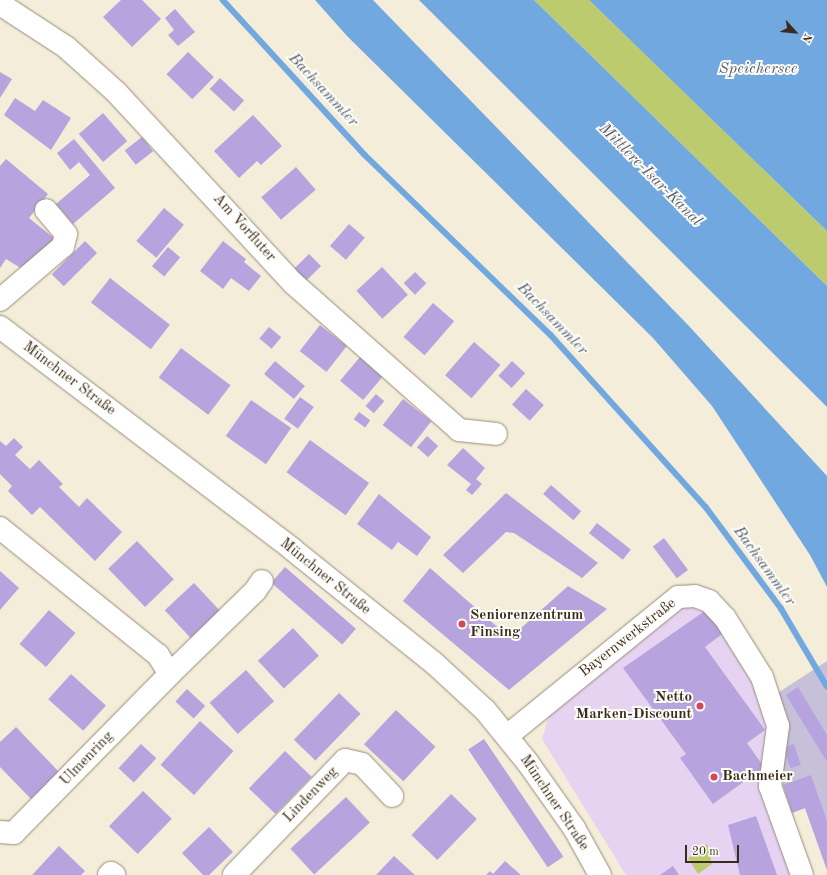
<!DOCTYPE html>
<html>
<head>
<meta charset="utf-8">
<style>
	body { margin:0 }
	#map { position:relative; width:827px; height:875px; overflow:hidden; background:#f4edd9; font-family:"Old Standard TT",serif }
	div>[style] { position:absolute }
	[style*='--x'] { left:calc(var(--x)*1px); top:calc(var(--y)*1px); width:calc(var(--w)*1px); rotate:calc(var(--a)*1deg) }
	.built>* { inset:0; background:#e5d3f1 }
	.industrial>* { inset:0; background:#c7c0d9 }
	.green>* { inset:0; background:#bccb6e }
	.water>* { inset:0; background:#72a8e0 }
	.stream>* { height:5.5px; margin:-2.75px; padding:0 2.75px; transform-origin:2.75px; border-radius:2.75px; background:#72a8e0 }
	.building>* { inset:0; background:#b7a4df; transform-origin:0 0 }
	.roads { filter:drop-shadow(0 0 1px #988c7c) drop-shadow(0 0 1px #988c7c) }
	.minor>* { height:22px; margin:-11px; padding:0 11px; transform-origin:11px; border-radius:11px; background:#fff }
	.major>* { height:22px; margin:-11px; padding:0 11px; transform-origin:11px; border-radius:11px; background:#fff }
	.dots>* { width:11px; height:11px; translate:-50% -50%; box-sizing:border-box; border:2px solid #fdfcf7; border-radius:50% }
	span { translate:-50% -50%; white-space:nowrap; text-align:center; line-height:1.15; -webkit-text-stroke:4px #fdfcf7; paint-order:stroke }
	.street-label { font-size:15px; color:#3b2a1e }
	.poi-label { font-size:15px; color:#3b2a1e; font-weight:700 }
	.left { translate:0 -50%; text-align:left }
	.right { translate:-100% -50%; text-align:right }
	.water-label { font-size:16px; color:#515c6c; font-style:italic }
	.north { position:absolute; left:775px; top:12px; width:40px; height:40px; -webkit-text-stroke:3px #fdfcf7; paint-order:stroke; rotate:117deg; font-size:11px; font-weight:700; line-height:16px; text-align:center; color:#3b2a1e }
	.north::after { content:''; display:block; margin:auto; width:14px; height:18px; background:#3b2a1e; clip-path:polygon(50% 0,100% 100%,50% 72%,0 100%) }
	.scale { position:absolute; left:685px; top:845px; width:54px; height:18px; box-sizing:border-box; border:2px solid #3b2a1e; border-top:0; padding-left:5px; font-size:12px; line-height:14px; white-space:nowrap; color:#3b2a1e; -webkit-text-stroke:3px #fdfcf7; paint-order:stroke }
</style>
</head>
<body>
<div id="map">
	<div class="built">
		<i style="clip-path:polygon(704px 606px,746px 668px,772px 725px,792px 875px,626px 875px,542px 739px,549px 715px,683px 608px)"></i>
	</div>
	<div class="industrial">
		<i style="clip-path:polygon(827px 661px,827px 870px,805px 808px,792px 813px,783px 785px,776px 694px)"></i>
	</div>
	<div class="green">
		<i style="clip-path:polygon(534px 0,589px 0,827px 231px,827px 286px)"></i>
		<i style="clip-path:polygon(707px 844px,712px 864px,698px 874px,688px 858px)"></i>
	</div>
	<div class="water">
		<i style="clip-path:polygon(315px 0,373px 0,688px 325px,827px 476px,827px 587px,810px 555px,712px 406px,653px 338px,347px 36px)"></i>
		<i style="clip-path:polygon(419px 0,534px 0,827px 286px,827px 407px)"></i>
		<i style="clip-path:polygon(589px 0,827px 0,827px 231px,660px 69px)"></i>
	</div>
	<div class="stream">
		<i style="--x:223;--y:0;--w:210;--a:47.5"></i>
		<i style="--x:365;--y:155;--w:259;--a:44.1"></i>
		<i style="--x:551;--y:335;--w:232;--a:48"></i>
		<i style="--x:706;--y:507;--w:126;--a:53.4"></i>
		<i style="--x:781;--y:608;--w:91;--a:59.5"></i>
	</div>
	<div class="building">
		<i style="clip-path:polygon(121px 0,142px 0,161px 19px,132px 47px,103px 17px)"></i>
		<i style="clip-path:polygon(175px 9px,195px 32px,178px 46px,168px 35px,174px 30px,165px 18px)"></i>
		<i style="left:188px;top:52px;width:36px;height:31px;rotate:44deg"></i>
		<i style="clip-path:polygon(0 72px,12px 79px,0 98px)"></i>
		<i style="left:220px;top:78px;width:33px;height:15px;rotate:43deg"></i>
		<i style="clip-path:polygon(15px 98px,35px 111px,43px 100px,71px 118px,51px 150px,4px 115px)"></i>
		<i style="left:103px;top:113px;width:37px;height:32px;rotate:49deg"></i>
		<i style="clip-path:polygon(253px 115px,282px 146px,261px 165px,257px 161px,239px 178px,214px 151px)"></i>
		<i style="left:142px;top:137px;width:18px;height:22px;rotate:52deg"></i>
		<i style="clip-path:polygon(74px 139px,115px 188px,73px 224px,56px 204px,90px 175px,79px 162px,70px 170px,57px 153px)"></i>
		<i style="clip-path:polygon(6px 159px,48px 194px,29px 218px,55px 239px,27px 272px,6px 259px,0 268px,0 166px)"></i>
		<i style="left:296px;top:167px;width:30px;height:46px;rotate:49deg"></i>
		<i style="left:164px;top:208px;width:26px;height:43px;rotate:40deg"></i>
		<i style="left:349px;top:224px;width:21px;height:29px;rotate:41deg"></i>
		<i style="left:85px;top:241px;width:17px;height:47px;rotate:45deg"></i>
		<i style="clip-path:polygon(223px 241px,246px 259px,244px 262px,261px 276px,249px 291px,231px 278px,223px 289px,200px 271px)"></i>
		<i style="left:168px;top:247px;width:16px;height:25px;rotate:40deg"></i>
		<i style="left:309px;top:254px;width:17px;height:22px;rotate:45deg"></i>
		<i style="left:382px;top:267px;width:38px;height:35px;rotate:47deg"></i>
		<i style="left:415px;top:272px;width:16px;height:16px;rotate:45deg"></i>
		<i style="left:110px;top:278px;width:76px;height:31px;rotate:38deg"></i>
		<i style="left:433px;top:303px;width:28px;height:45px;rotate:41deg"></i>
		<i style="left:320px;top:325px;width:34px;height:33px;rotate:38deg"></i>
		<i style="left:269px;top:327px;width:16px;height:15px;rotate:40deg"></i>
		<i style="left:474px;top:342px;width:35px;height:44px;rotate:41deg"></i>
		<i style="left:181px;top:348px;width:62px;height:37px;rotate:37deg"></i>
		<i style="left:360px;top:357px;width:30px;height:31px;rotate:40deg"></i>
		<i style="left:275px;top:361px;width:39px;height:17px;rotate:40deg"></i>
		<i style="left:512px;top:361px;width:18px;height:20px;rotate:43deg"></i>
		<i style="left:526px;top:389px;width:24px;height:21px;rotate:42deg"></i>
		<i style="left:376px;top:394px;width:11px;height:16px;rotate:41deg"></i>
		<i style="left:300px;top:397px;width:17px;height:27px;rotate:36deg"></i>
		<i style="left:403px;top:399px;width:36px;height:33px;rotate:38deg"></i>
		<i style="left:251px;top:400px;width:49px;height:44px;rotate:35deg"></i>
		<i style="left:359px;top:412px;width:14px;height:9px;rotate:36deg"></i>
		<i style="left:427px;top:436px;width:15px;height:15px;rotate:42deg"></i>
		<i style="clip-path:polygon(14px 438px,23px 447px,15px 455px,30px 469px,39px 460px,63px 484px,59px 487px,79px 507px,87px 498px,122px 532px,95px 561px,40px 507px,32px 515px,8px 491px,12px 486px,0 474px,0 441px,6px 446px)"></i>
		<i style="left:310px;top:440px;width:73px;height:40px;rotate:36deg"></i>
		<i style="clip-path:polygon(463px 448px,485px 468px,476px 479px,482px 484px,472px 495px,466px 490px,471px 484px,447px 465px)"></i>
		<i style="left:551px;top:485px;width:40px;height:12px;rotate:41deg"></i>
		<i style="clip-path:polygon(506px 493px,598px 563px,582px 578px,514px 533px,506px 532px,463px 573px,443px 555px)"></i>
		<i style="clip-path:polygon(379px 494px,431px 537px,417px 556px,398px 542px,392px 550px,357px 524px)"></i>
		<i style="left:597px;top:523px;width:43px;height:13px;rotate:38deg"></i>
		<i style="left:664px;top:538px;width:40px;height:14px;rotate:53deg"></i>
		<i style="left:137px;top:541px;width:53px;height:40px;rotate:46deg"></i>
		<i style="left:285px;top:567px;width:94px;height:21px;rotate:41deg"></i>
		<i style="clip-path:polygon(430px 568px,510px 638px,568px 586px,607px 609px,509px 690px,403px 601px)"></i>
		<i style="clip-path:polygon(0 571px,19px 588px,0 610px)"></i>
		<i style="left:194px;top:583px;width:38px;height:40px;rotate:47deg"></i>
		<i style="clip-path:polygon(709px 608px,726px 631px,705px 647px,765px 730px,747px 743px,764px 767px,713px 804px,680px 758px,686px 754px,623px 668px)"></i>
		<i style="left:49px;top:610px;width:35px;height:45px;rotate:41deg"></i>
		<i style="left:293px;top:628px;width:38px;height:48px;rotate:47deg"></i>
		<i style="left:246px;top:670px;width:42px;height:49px;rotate:48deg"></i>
		<i style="left:71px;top:674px;width:47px;height:34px;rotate:42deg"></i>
		<i style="clip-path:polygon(798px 687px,827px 735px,827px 762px,786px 695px)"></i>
		<i style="left:187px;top:689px;width:25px;height:17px;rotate:43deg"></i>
		<i style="left:339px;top:693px;width:30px;height:65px;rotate:44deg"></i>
		<i style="left:396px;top:710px;width:54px;height:47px;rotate:43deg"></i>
		<i style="left:200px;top:721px;width:45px;height:59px;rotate:42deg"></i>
		<i style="clip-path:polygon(16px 727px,59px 772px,31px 799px,0 767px,0 742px)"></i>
		<i style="left:484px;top:739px;width:142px;height:19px;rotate:56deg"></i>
		<i style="left:141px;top:744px;width:21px;height:33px;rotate:43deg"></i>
		<i style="left:794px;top:744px;width:22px;height:11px;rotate:72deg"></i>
		<i style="left:285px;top:751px;width:37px;height:52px;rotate:44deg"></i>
		<i style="clip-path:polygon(811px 775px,827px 821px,827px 870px,805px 808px,792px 813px,783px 785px)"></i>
		<i style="left:143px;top:791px;width:40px;height:49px;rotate:44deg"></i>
		<i style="left:451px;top:794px;width:36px;height:57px;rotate:44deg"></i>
		<i style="left:346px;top:797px;width:35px;height:76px;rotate:47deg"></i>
		<i style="clip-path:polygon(756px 816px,777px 875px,740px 875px,728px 825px)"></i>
		<i style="clip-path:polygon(209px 827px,233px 852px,209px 875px,203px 875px,182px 853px)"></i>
		<i style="clip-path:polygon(59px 846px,85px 871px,81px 875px,32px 875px)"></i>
		<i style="clip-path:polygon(394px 856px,415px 875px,376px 875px)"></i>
		<i style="clip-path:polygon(505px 861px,521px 875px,486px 875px,490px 871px,493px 874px)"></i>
		<i style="clip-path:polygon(673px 866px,679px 875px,660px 875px)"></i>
	</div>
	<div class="roads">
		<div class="minor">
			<i style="--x:0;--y:4;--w:79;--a:33.1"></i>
			<i style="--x:66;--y:47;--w:69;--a:42"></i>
			<i style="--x:117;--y:93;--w:259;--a:47.2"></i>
			<i style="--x:293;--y:283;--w:222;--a:41.5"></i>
			<i style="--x:459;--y:430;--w:37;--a:6"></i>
			<i style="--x:0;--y:300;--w:83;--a:-40.6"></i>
			<i style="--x:63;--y:246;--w:12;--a:-76"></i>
			<i style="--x:66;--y:234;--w:31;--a:-130"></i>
			<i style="--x:0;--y:528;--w:203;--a:38.8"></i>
			<i style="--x:158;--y:655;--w:22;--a:58"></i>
			<i style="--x:170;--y:674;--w:223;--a:134.5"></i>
			<i style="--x:14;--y:833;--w:14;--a:-176"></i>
			<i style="--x:170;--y:674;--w:119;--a:-44.3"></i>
			<i style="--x:255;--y:591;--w:12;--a:-55"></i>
			<i style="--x:507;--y:736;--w:220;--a:-39.1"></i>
			<i style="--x:678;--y:597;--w:17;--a:-3"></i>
			<i style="--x:695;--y:596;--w:15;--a:20"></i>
			<i style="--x:709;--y:601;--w:23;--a:47"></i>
			<i style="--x:725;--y:618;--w:70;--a:57.9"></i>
			<i style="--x:762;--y:677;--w:52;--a:71.9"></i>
			<i style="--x:778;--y:726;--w:61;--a:97.6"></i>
			<i style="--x:770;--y:786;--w:95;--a:70.2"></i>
			<i style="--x:109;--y:875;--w:3;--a:-45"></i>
			<i style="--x:111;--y:873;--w:4;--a:34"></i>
			<i style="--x:234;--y:875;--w:160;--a:-46"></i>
			<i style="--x:345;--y:760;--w:17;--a:13"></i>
			<i style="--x:362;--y:764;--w:44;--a:46.8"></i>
		</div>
		<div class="major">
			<i style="--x:0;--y:327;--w:367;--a:37.2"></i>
			<i style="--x:292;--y:549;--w:182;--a:38.8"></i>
			<i style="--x:434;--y:663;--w:69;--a:42.7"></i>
			<i style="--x:485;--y:710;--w:68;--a:50.9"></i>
			<i style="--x:528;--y:763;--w:80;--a:54.7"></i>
			<i style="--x:574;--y:828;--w:54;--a:61"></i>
		</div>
	</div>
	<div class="dots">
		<i style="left:462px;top:624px;background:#d1495b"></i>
		<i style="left:700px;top:706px;background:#d1495b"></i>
		<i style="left:714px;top:777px;background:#d1495b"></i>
	</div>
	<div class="street-label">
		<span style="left:244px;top:228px;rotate:48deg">Am Vorfluter</span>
		<span style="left:69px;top:379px;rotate:37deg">Münchner Straße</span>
		<span style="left:325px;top:577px;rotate:39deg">Münchner Straße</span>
		<span style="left:628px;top:638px;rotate:-38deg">Bayernwerkstraße</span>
		<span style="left:87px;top:759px;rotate:-46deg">Ulmenring</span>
		<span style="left:311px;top:795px;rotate:-46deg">Lindenweg</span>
		<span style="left:554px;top:803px;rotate:56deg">Münchner Straße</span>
	</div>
	<div class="poi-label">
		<span class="left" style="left:470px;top:624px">Seniorenzentrum<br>Finsing</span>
		<span class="right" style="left:692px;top:706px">Netto<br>Marken-Discount</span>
		<span class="left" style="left:722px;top:777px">Bachmeier</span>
	</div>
	<div class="water-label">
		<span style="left:758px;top:69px">Speichersee</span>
		<span style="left:323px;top:90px;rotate:47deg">Bachsammler</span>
		<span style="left:650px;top:175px;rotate:45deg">Mittlere-Isar-Kanal</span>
		<span style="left:552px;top:319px;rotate:46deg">Bachsammler</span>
		<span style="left:764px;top:566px;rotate:54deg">Bachsammler</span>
	</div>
	<div class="north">N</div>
	<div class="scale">20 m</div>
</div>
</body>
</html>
